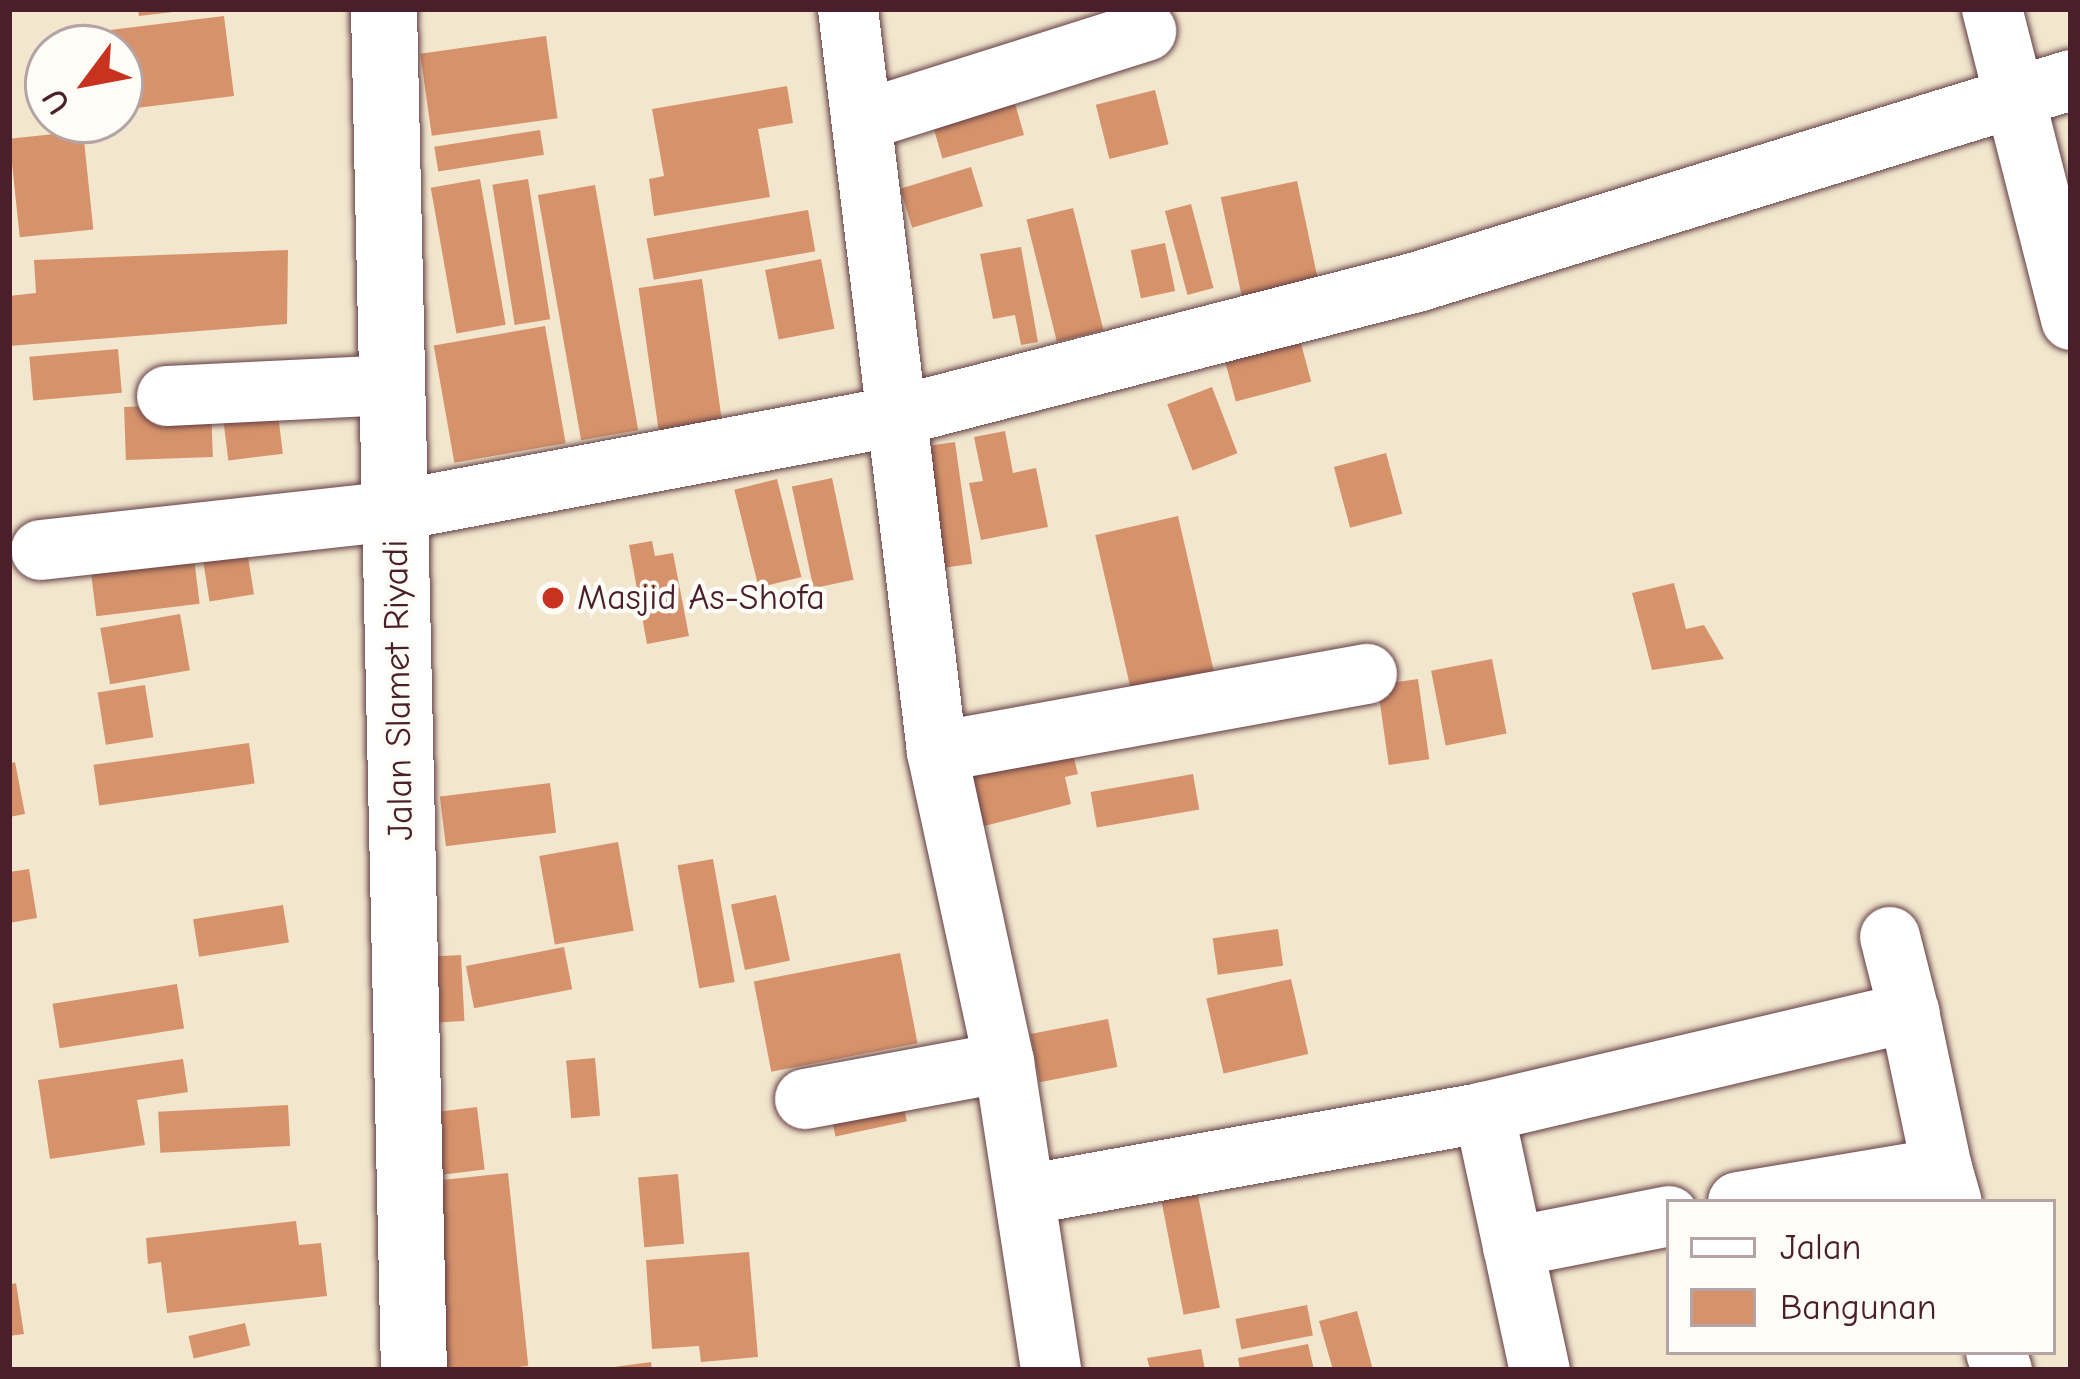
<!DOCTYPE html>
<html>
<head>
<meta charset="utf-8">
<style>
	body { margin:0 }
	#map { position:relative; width:2080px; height:1379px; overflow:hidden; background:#f2e7ce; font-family:"Comic Neue",sans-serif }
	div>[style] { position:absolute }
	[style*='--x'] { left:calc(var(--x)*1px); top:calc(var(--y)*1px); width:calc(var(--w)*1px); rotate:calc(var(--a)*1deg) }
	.building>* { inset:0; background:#d6936b; transform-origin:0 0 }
	.roads { filter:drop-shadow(0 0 3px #633d43) drop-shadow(0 0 3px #633d43) }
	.minor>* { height:60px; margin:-30px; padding:0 30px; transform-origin:30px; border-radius:30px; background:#fff }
	.major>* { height:66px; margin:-33px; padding:0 33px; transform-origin:33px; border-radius:33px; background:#fff }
	.dots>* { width:33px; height:33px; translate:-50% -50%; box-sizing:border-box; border:6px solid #fdfcf7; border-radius:50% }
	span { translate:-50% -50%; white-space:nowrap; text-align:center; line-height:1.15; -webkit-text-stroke:9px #fdfcf7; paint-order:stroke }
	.poi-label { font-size:36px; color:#4a1f2b }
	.left { translate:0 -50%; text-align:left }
	.street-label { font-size:36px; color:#4a1f2b }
	.frame { position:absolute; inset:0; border:12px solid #4a1f2b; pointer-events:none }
	.legend { position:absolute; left:1666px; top:1199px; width:390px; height:156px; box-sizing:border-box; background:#fdfcf7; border:3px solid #b5a4a5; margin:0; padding:15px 21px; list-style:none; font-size:36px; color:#4a1f2b }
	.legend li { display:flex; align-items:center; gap:24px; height:60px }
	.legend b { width:60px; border:3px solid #b5a4a5 }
	.north { position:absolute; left:24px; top:24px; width:120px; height:120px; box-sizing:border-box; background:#fdfcf7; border:3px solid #b5a4a5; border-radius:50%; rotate:238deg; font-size:33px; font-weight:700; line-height:48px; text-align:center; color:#4a1f2b }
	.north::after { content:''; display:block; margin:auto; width:42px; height:54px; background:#c8321e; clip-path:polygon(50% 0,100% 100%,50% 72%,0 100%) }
</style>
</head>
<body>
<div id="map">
	<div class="building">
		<i style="clip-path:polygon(138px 9px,173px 9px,173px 12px,139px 16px)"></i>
		<i style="clip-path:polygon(224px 16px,234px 96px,120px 110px,120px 48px,104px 48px,102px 31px)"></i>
		<i style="left:546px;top:36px;width:83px;height:127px;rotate:82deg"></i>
		<i style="clip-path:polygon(787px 86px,793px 123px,758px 129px,770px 197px,654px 216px,649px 179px,664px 176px,652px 109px)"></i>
		<i style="left:1010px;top:86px;width:51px;height:85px;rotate:74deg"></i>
		<i style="left:1155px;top:90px;width:56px;height:61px;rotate:76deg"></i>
		<i style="left:540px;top:130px;width:25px;height:107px;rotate:81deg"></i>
		<i style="left:83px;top:131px;width:99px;height:74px;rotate:84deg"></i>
		<i style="left:971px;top:167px;width:41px;height:74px;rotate:73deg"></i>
		<i style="left:480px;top:179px;width:148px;height:50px;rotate:80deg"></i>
		<i style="left:528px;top:179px;width:142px;height:36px;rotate:81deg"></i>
		<i style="left:1297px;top:181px;width:105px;height:78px;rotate:78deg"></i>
		<i style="left:595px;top:185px;width:249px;height:58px;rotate:80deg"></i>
		<i style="left:1191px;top:204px;width:87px;height:27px;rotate:75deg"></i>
		<i style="left:1073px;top:208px;width:126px;height:48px;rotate:76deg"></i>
		<i style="left:808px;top:210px;width:42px;height:164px;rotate:80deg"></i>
		<i style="left:1165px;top:243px;width:49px;height:35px;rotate:78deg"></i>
		<i style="clip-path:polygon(1021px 247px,1038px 342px,1021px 345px,1015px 315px,993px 319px,980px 254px)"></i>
		<i style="clip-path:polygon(288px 250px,287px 324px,9px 346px,9px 296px,36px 293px,34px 260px)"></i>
		<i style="left:821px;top:259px;width:71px;height:57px;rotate:79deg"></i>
		<i style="left:702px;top:279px;width:154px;height:64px;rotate:82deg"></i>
		<i style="left:545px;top:326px;width:119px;height:113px;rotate:80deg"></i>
		<i style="left:1299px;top:336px;width:47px;height:78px;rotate:75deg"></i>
		<i style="left:118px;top:349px;width:44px;height:89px;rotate:85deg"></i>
		<i style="left:1212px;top:387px;width:71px;height:48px;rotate:69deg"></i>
		<i style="left:211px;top:404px;width:53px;height:87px;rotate:88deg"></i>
		<i style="left:278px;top:414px;width:40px;height:55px;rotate:83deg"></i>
		<i style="clip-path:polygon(1005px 431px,1013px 473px,1036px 468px,1048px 527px,981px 540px,969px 483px,983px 481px,974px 437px)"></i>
		<i style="left:955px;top:442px;width:123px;height:37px;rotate:82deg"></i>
		<i style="left:1386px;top:453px;width:63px;height:54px;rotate:75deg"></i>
		<i style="left:832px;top:478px;width:104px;height:41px;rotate:78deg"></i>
		<i style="left:777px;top:479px;width:101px;height:44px;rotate:76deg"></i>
		<i style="left:1178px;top:516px;width:179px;height:85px;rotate:77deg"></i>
		<i style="clip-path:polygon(652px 541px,655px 556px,673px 553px,689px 636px,647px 644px,629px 545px)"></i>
		<i style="left:246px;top:544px;width:51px;height:45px;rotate:81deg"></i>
		<i style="left:194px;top:558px;width:46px;height:104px;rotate:83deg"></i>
		<i style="clip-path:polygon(1674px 583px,1686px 629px,1704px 625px,1724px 659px,1652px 670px,1632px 593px)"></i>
		<i style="left:180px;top:614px;width:57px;height:81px;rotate:80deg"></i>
		<i style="left:1492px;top:659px;width:76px;height:62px;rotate:79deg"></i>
		<i style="left:1418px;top:679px;width:81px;height:41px;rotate:82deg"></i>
		<i style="left:145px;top:685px;width:53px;height:48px;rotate:81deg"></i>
		<i style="left:249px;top:743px;width:41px;height:157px;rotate:82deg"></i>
		<i style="clip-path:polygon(1070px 743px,1078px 774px,1065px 777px,1071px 804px,976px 828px,961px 769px)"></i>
		<i style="clip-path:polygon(15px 762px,25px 814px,9px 817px,9px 764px)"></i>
		<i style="left:1193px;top:774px;width:36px;height:104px;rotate:80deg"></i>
		<i style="left:550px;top:783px;width:50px;height:111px;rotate:83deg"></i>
		<i style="left:618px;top:842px;width:90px;height:80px;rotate:80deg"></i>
		<i style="left:713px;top:859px;width:125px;height:36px;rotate:80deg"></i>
		<i style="clip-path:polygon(29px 869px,37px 918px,9px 923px,9px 872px)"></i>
		<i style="left:776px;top:895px;width:67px;height:46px;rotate:78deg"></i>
		<i style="left:283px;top:905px;width:38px;height:91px;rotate:81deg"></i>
		<i style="left:1278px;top:929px;width:37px;height:66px;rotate:82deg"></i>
		<i style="left:564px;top:947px;width:43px;height:100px;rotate:79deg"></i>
		<i style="left:900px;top:953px;width:92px;height:149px;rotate:79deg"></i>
		<i style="left:461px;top:955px;width:66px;height:29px;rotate:87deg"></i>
		<i style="left:1291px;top:979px;width:77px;height:87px;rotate:77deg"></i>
		<i style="left:177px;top:984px;width:45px;height:126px;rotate:81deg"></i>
		<i style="left:1108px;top:1019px;width:49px;height:79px;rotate:79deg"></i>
		<i style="left:595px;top:1058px;width:58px;height:29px;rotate:85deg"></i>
		<i style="clip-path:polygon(183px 1059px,188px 1092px,137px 1100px,145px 1145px,50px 1159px,38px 1080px)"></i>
		<i style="left:900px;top:1089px;width:33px;height:73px;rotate:78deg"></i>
		<i style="left:288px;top:1105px;width:41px;height:130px;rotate:87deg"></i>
		<i style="left:477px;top:1107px;width:63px;height:51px;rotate:83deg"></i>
		<i style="left:508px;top:1173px;width:194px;height:85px;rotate:84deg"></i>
		<i style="left:678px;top:1174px;width:70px;height:40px;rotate:85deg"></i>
		<i style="left:1197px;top:1190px;width:120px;height:37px;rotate:79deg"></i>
		<i style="clip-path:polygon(296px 1221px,299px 1245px,321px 1243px,327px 1296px,167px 1313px,161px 1262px,148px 1264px,146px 1238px)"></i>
		<i style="clip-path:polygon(749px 1252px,758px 1357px,701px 1362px,699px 1346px,652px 1349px,646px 1260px)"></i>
		<i style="clip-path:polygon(16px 1283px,24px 1334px,9px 1336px,9px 1285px)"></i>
		<i style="left:1307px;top:1305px;width:31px;height:73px;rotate:79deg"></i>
		<i style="clip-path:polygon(1357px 1311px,1373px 1370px,1333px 1370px,1319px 1321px)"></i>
		<i style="left:245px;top:1323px;width:23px;height:58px;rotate:77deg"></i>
		<i style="clip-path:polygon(1308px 1344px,1314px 1370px,1240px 1370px,1238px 1358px)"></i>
		<i style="clip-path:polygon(1201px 1349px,1205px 1370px,1150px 1370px,1147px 1358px)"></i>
		<i style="clip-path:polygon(651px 1362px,652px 1370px,615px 1370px,614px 1367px)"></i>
	</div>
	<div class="roads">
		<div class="minor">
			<i style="--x:848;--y:9;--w:748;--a:83.17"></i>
			<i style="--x:937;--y:752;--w:317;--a:77.8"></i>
			<i style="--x:1004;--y:1062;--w:312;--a:81.3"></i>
			<i style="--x:1992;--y:9;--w:321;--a:75.7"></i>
			<i style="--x:864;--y:120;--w:296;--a:-17.5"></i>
			<i style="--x:167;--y:396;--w:223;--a:-2.8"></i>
			<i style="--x:41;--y:550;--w:355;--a:-6.3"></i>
			<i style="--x:394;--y:511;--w:512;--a:-10.7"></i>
			<i style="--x:897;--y:416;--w:537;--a:-14.45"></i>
			<i style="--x:1417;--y:282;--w:684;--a:-17.16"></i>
			<i style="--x:937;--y:752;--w:437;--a:-10.3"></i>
			<i style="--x:1890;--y:937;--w:77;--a:75.8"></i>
			<i style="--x:805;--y:1099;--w:202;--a:-10.5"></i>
			<i style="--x:1484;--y:1112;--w:264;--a:77.8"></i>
			<i style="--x:1025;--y:1195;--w:466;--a:-10.2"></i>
			<i style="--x:1484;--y:1112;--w:437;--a:-13.2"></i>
			<i style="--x:1909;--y:1012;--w:159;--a:78.1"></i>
			<i style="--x:1738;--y:1202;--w:207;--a:-9.5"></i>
			<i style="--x:1942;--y:1168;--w:35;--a:74"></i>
			<i style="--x:1513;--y:1247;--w:159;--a:-11.2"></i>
			<i style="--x:1996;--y:1352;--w:19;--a:72"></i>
		</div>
		<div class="major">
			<i style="--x:384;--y:9;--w:1361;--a:88.74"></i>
		</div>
	</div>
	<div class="dots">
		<i style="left:553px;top:598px;background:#c8321e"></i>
	</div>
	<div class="poi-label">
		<span class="left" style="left:577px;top:598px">Masjid As-Shofa</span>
	</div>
	<div class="street-label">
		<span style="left:398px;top:690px;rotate:-91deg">Jalan Slamet Riyadi</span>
	</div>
	<div class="frame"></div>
	<ul class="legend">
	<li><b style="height:15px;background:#fff"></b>Jalan</li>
	<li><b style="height:33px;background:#d6936b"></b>Bangunan</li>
	</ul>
	<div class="north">U</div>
</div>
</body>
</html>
